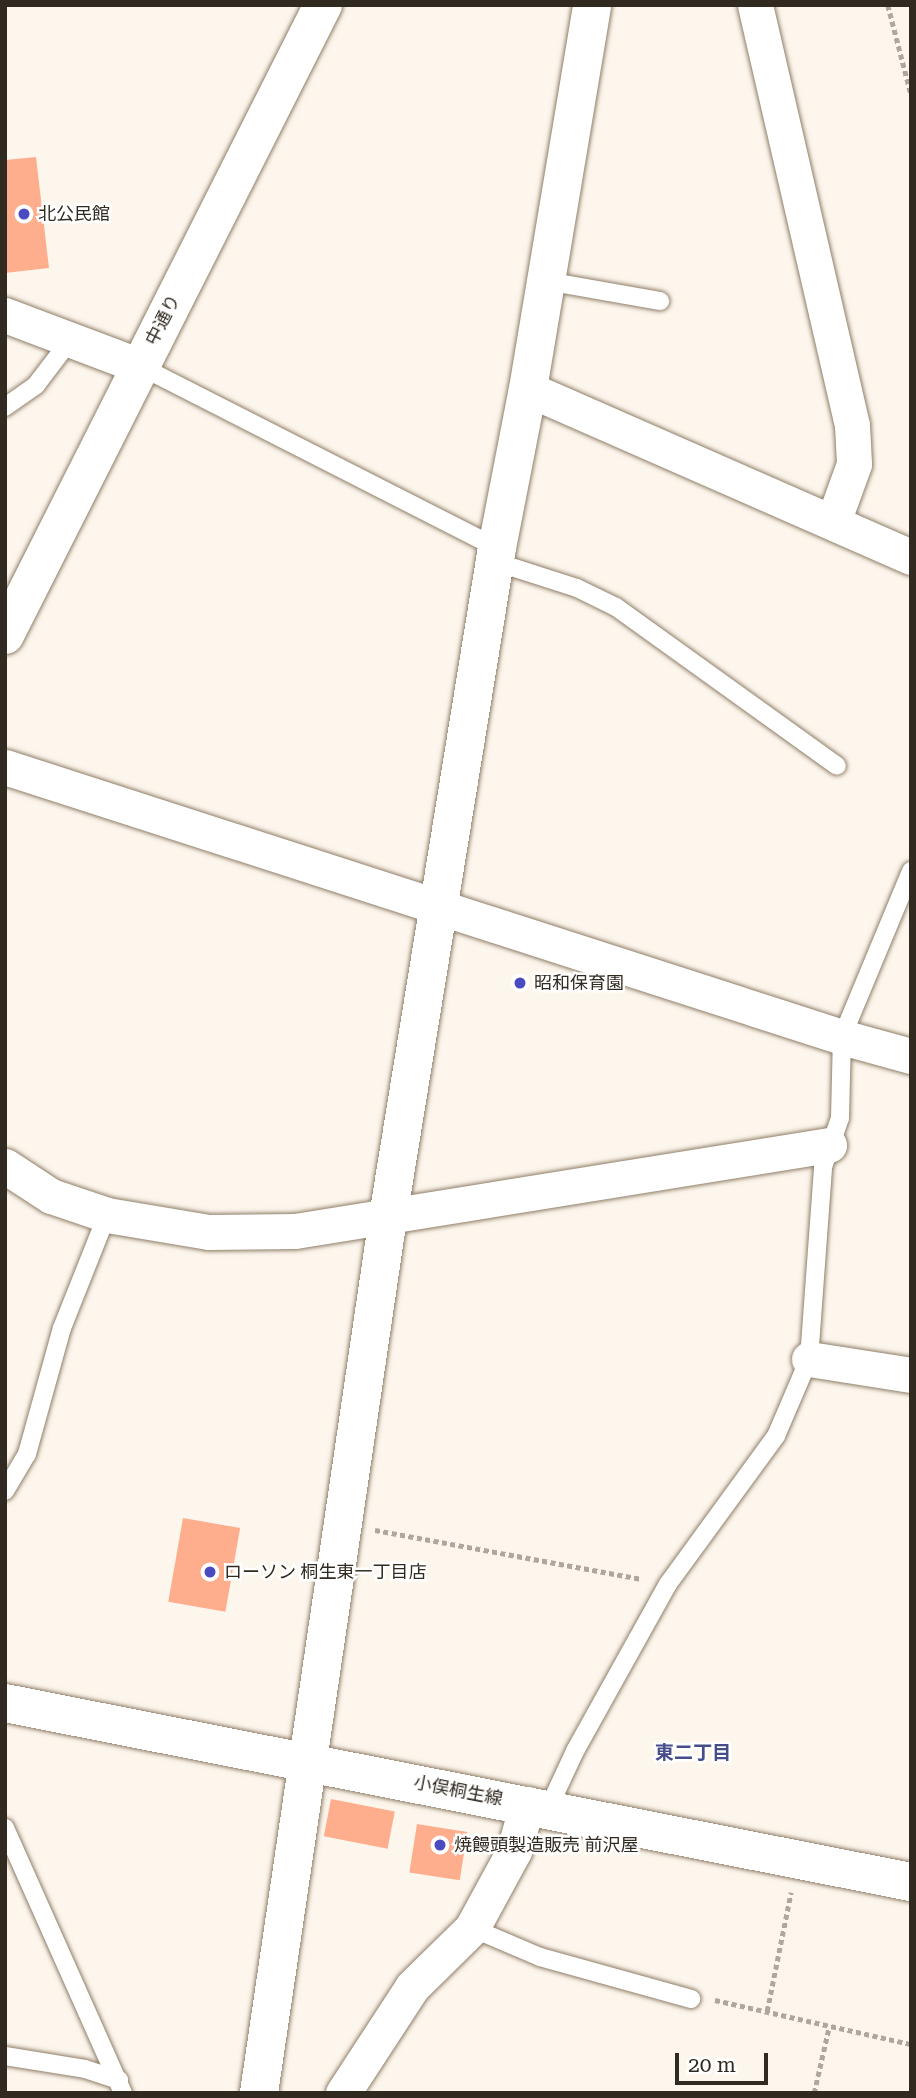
<!DOCTYPE html>
<html>
<head>
<meta charset="utf-8">
<style>
	body { margin:0 }
	#map { position:relative; width:916px; height:2098px; overflow:hidden; background:#fdf6ec; font-family:"Roboto Serif","Noto Sans JP",serif }
	div>[style] { position:absolute }
	[style*='--x'] { left:calc(var(--x)*1px); top:calc(var(--y)*1px); width:calc(var(--w)*1px); rotate:calc(var(--a)*1deg) }
	.building>* { inset:0; background:#feae8d; transform-origin:0 0 }
	.path>* { height:4.5px; margin-top:-2.25px; transform-origin:0; background:repeating-linear-gradient(90deg,#aea79d 0 5px,transparent 0 8.5px) }
	.roads { filter:drop-shadow(0 0 2px #8f7e68) drop-shadow(0 0 2px #8f7e68) }
	.lane>* { height:18px; margin:-9px; padding:0 9px; transform-origin:9px; border-radius:9px; background:#fff }
	.street>* { height:35px; margin:-17.5px; padding:0 17.5px; transform-origin:17.5px; border-radius:17.5px; background:#fff }
	.secondary>* { height:38px; margin:-19px; padding:0 19px; transform-origin:19px; border-radius:19px; background:#fff }
	.dots>* { width:19px; height:19px; translate:-50% -50%; box-sizing:border-box; border:4px solid #fff; border-radius:50% }
	span { translate:-50% -50%; white-space:nowrap; text-align:center; line-height:1.15; -webkit-text-stroke:5px #fff; paint-order:stroke }
	.poi-label { font-size:18px; color:#312a21 }
	.left { translate:0 -50%; text-align:left }
	.street-label { font-size:18px; color:#312a21 }
	.neighbourhood-label { font-size:19px; color:#464d8a; font-weight:700 }
	.frame { position:absolute; inset:0; border:7px solid #312a21; pointer-events:none }
	.scale { position:absolute; left:675px; top:2053px; width:93px; height:32px; box-sizing:border-box; border:4px solid #312a21; border-top:0; padding-left:9px; font-size:21px; line-height:24px; white-space:nowrap; color:#312a21; -webkit-text-stroke:5px #fff; paint-order:stroke }
</style>
</head>
<body>
<div id="map">
	<div class="building">
		<i style="clip-path:polygon(36px 157px,49px 268px,5px 273px,5px 160px)"></i>
		<i style="left:183px;top:1518px;width:58px;height:85px;rotate:10deg"></i>
		<i style="left:331px;top:1799px;width:65px;height:38px;rotate:11deg"></i>
		<i style="left:417px;top:1824px;width:51px;height:49px;rotate:9deg"></i>
	</div>
	<div class="path">
		<i style="--x:888;--y:5;--w:92;--a:75.5"></i>
		<i style="--x:375;--y:1530;--w:271;--a:10.4"></i>
		<i style="--x:715;--y:2000;--w:201;--a:12.7"></i>
		<i style="--x:767;--y:2011;--w:121;--a:-78.6"></i>
		<i style="--x:814;--y:2093;--w:68;--a:-77.2"></i>
	</div>
	<div class="roads">
		<div class="lane">
			<i style="--x:546;--y:281;--w:116;--a:10"></i>
			<i style="--x:140;--y:366;--w:401;--a:27"></i>
			<i style="--x:5;--y:407;--w:38;--a:-35"></i>
			<i style="--x:36;--y:385;--w:58;--a:-52.7"></i>
			<i style="--x:496;--y:562;--w:85;--a:17.8"></i>
			<i style="--x:577;--y:588;--w:43;--a:26"></i>
			<i style="--x:616;--y:607;--w:272;--a:35.7"></i>
			<i style="--x:5;--y:1491;--w:43;--a:-59.3"></i>
			<i style="--x:27;--y:1454;--w:131;--a:-74.5"></i>
			<i style="--x:62;--y:1328;--w:122;--a:-68.3"></i>
			<i style="--x:548;--y:1809;--w:64;--a:-65"></i>
			<i style="--x:575;--y:1751;--w:191;--a:-60.9"></i>
			<i style="--x:668;--y:1584;--w:183;--a:-53.9"></i>
			<i style="--x:776;--y:1436;--w:84;--a:-66.8"></i>
			<i style="--x:809;--y:1359;--w:193;--a:-85.8"></i>
			<i style="--x:823;--y:1167;--w:52;--a:-70.9"></i>
			<i style="--x:840;--y:1118;--w:81;--a:-88.6"></i>
			<i style="--x:842;--y:1037;--w:180;--a:-67.4"></i>
			<i style="--x:5;--y:1828;--w:290;--a:66"></i>
			<i style="--x:472;--y:1928;--w:74;--a:23.1"></i>
			<i style="--x:540;--y:1957;--w:157;--a:15.5"></i>
			<i style="--x:5;--y:2056;--w:81;--a:9.2"></i>
			<i style="--x:85;--y:2069;--w:36;--a:18"></i>
		</div>
		<div class="street">
			<i style="--x:755;--y:5;--w:431;--a:77"></i>
			<i style="--x:852;--y:425;--w:39;--a:87"></i>
			<i style="--x:854;--y:464;--w:62;--a:109.9"></i>
			<i style="--x:5;--y:315;--w:144;--a:20.7"></i>
			<i style="--x:528;--y:389;--w:418;--a:23.7"></i>
			<i style="--x:5;--y:767;--w:879;--a:17.88"></i>
			<i style="--x:842;--y:1037;--w:72;--a:15.4"></i>
			<i style="--x:5;--y:1166;--w:55;--a:33.1"></i>
			<i style="--x:51;--y:1196;--w:59;--a:18.7"></i>
			<i style="--x:107;--y:1215;--w:103;--a:9.5"></i>
			<i style="--x:209;--y:1232;--w:86;--a:-0.7"></i>
			<i style="--x:295;--y:1231;--w:541;--a:-9.15"></i>
			<i style="--x:809;--y:1359;--w:103;--a:8.9"></i>
			<i style="--x:343;--y:2093;--w:126;--a:-56.9"></i>
			<i style="--x:412;--y:1987;--w:84;--a:-44.5"></i>
			<i style="--x:472;--y:1928;--w:88;--a:-61.4"></i>
			<i style="--x:514;--y:1851;--w:49;--a:-74.5"></i>
		</div>
		<div class="secondary">
			<i style="--x:5;--y:635;--w:706;--a:-63.22"></i>
			<i style="--x:5;--y:1703;--w:924;--a:11.18"></i>
			<i style="--x:259;--y:2093;--w:885;--a:-81.62"></i>
			<i style="--x:388;--y:1217;--w:678;--a:-80.75"></i>
			<i style="--x:497;--y:548;--w:162;--a:-79"></i>
			<i style="--x:528;--y:389;--w:389;--a:-80.5"></i>
		</div>
	</div>
	<div class="dots">
		<i style="left:24px;top:214px;background:#4a4bc1"></i>
		<i style="left:520px;top:983px;background:#4a4bc1"></i>
		<i style="left:210px;top:1572px;background:#4a4bc1"></i>
		<i style="left:440px;top:1845px;background:#4a4bc1"></i>
	</div>
	<div class="poi-label">
		<span class="left" style="left:38px;top:214px">北公民館</span>
		<span class="left" style="left:534px;top:983px">昭和保育園</span>
		<span class="left" style="left:224px;top:1572px">ローソン 桐生東一丁目店</span>
		<span class="left" style="left:454px;top:1845px">焼饅頭製造販売 前沢屋</span>
	</div>
	<div class="street-label">
		<span style="left:163px;top:320px;rotate:-63deg">中通り</span>
		<span style="left:458px;top:1791px;rotate:11deg">小俣桐生線</span>
	</div>
	<div class="neighbourhood-label">
		<span style="left:693px;top:1753px">東二丁目</span>
	</div>
	<div class="frame"></div>
	<div class="scale">20 m</div>
</div>
</body>
</html>
